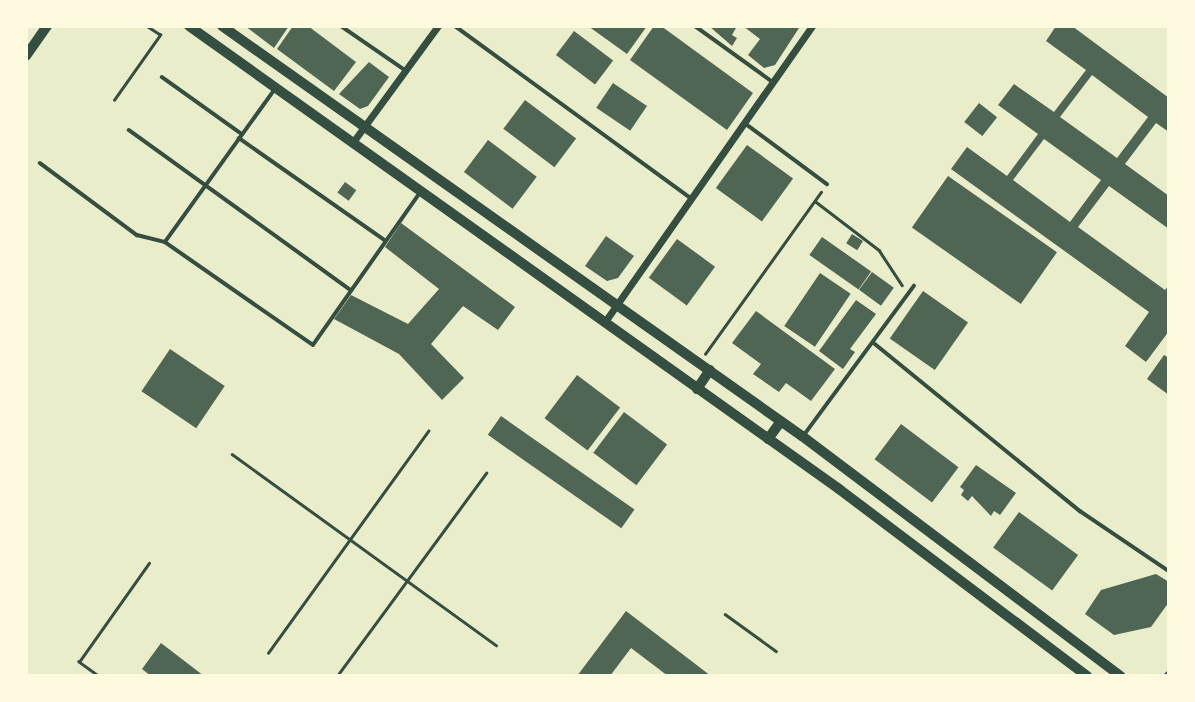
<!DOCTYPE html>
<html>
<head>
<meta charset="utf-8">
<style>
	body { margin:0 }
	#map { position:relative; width:1195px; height:702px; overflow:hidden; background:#e9edc9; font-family:Cabin,sans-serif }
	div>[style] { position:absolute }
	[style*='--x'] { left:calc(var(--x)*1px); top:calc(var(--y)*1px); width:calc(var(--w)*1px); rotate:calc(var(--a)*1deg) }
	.building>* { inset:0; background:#4f6655; transform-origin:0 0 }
	.path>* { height:2.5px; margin:-1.25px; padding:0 1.25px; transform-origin:1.25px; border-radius:1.25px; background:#344e41 }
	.service>* { height:3.5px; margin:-1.75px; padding:0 1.75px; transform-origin:1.75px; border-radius:1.75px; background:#344e41 }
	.minor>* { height:7px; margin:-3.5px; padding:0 3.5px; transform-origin:3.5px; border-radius:3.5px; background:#344e41 }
	.tertiary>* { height:10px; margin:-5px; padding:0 5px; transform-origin:5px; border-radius:5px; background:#344e41 }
	.secondary>* { height:10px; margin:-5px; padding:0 5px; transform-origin:5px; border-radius:5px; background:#344e41 }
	span { translate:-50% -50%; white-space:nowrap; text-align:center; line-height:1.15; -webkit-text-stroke:5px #fefae0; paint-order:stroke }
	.frame { position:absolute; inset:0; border:28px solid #fefae0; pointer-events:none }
</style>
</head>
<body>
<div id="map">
	<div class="building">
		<i style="clip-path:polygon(245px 26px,289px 26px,274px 48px)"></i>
		<i style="clip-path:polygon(293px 26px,308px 26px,356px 62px,334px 91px,277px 49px)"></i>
		<i style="clip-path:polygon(588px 26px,647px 26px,627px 54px)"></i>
		<i style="clip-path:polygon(654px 26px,661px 26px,753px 93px,727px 130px,630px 60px)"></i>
		<i style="clip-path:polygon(709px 26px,737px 26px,732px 35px,737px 38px,732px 46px)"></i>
		<i style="clip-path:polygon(743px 26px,796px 26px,799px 28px,775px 65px,764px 68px,748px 55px,760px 39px)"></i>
		<i style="clip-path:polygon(evenodd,1056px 26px,1072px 26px,1169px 98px,1169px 132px,1156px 123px,1125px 164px,1169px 196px,1169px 229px,1109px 186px,1078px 227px,1165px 290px,1169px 285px,1169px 331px,1146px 362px,1125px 346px,1149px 312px,951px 169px,967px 147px,1007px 176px,1038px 134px,998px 105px,1014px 84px,1054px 112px,1086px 70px,1046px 41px,1056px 26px,1092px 75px,1148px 117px,1117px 158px,1060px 117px,1092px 75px,1056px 26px,1044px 139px,1101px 180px,1070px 222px,1013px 180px,1044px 139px)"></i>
		<i style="left:574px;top:31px;width:49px;height:30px;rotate:37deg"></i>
		<i style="clip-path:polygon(369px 62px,389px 77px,368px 106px,360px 109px,339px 94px)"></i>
		<i style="left:613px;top:83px;width:41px;height:30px;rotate:34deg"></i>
		<i style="left:525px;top:100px;width:64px;height:36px;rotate:37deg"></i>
		<i style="left:979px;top:103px;width:23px;height:24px;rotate:38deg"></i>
		<i style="left:488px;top:140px;width:61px;height:40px;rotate:37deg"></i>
		<i style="left:747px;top:145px;width:57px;height:53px;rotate:36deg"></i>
		<i style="left:948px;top:176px;width:133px;height:63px;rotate:35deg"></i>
		<i style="left:345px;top:182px;width:14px;height:13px;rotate:36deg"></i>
		<i style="clip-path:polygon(401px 223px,515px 307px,498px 330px,463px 306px,431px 344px,464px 378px,442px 400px,399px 354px,334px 319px,351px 295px,408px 324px,439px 289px,385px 247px)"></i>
		<i style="left:852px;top:234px;width:13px;height:11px;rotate:32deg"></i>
		<i style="clip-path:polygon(606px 236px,634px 256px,618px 278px,607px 281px,585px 266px)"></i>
		<i style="left:822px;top:237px;width:60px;height:22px;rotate:35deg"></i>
		<i style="left:677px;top:239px;width:47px;height:48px;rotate:36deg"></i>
		<i style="left:872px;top:272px;width:27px;height:22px;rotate:36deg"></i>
		<i style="left:820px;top:273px;width:37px;height:64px;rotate:34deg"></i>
		<i style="left:923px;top:291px;width:55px;height:58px;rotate:35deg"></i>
		<i style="clip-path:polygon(856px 300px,876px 314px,850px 349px,855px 352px,843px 369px,819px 351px)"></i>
		<i style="clip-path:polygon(756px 311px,835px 369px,811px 401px,786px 383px,779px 392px,753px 374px,761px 364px,732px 343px)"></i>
		<i style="left:170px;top:349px;width:66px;height:51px;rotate:34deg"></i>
		<i style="clip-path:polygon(1164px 355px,1169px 358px,1169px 395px,1147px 379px)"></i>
		<i style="left:577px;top:375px;width:54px;height:54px;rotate:37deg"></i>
		<i style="left:624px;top:412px;width:54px;height:51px;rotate:37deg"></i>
		<i style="left:501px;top:416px;width:163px;height:23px;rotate:35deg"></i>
		<i style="left:901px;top:424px;width:72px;height:44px;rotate:37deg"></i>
		<i style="clip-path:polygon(976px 465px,1016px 493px,1000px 515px,994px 511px,991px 516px,972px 496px,968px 501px,961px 495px,964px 490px,960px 487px)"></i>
		<i style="left:1019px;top:512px;width:73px;height:44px;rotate:36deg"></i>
		<i style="clip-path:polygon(1156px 574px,1169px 582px,1169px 602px,1151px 627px,1114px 635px,1085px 614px,1101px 590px)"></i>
		<i style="clip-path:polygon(626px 611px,711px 676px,668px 676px,631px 648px,610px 676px,577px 676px)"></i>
		<i style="clip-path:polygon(161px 643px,204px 676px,151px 676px,142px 669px)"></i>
	</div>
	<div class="path">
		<i style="--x:98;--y:26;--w:16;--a:0"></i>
		<i style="--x:114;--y:100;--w:80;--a:-54.7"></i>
		<i style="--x:160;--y:35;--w:17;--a:-147"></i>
		<i style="--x:815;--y:201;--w:81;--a:37.4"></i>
		<i style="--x:879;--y:250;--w:42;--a:56.7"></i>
		<i style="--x:705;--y:354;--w:199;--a:-54.4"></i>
		<i style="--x:232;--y:454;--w:326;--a:35.9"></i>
		<i style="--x:725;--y:614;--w:63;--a:36"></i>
		<i style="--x:268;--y:653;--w:274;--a:-54.2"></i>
		<i style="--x:98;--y:676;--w:24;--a:-144"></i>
		<i style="--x:79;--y:662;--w:121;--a:-54.7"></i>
		<i style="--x:337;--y:676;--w:252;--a:-53.7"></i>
	</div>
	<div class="service">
		<i style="--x:341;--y:26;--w:78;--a:34.5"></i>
		<i style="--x:455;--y:26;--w:292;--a:36.1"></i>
		<i style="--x:695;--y:26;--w:96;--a:35.7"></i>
		<i style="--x:162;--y:77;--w:98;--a:35.5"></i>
		<i style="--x:746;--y:124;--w:101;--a:36.5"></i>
		<i style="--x:129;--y:130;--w:274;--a:35.8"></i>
		<i style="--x:239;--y:138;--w:179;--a:35"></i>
		<i style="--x:40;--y:163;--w:121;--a:36.6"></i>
		<i style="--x:137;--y:235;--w:29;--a:14"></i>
		<i style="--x:165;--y:242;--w:180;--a:34.8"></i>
		<i style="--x:165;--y:242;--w:188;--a:-54.3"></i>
		<i style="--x:874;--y:343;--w:266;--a:39.2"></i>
		<i style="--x:1080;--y:511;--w:107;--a:34"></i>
		<i style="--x:313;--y:345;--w:184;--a:-54.9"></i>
		<i style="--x:804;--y:435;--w:185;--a:-53.6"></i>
	</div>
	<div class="minor">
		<i style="--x:353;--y:142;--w:144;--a:-53.8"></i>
		<i style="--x:604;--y:323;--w:363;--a:-55"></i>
		<i style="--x:1166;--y:676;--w:4;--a:-45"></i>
	</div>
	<div class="tertiary">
		<i style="--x:189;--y:26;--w:798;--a:35.46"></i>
		<i style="--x:839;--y:489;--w:311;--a:37"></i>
		<i style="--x:222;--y:26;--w:710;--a:35.26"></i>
		<i style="--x:802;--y:436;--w:399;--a:37"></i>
		<i style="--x:697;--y:389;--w:23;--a:-56"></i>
		<i style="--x:768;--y:439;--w:22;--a:-54"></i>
	</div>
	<div class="secondary">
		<i style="--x:26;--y:56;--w:37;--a:-55"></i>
	</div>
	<div class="frame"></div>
</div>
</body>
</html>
